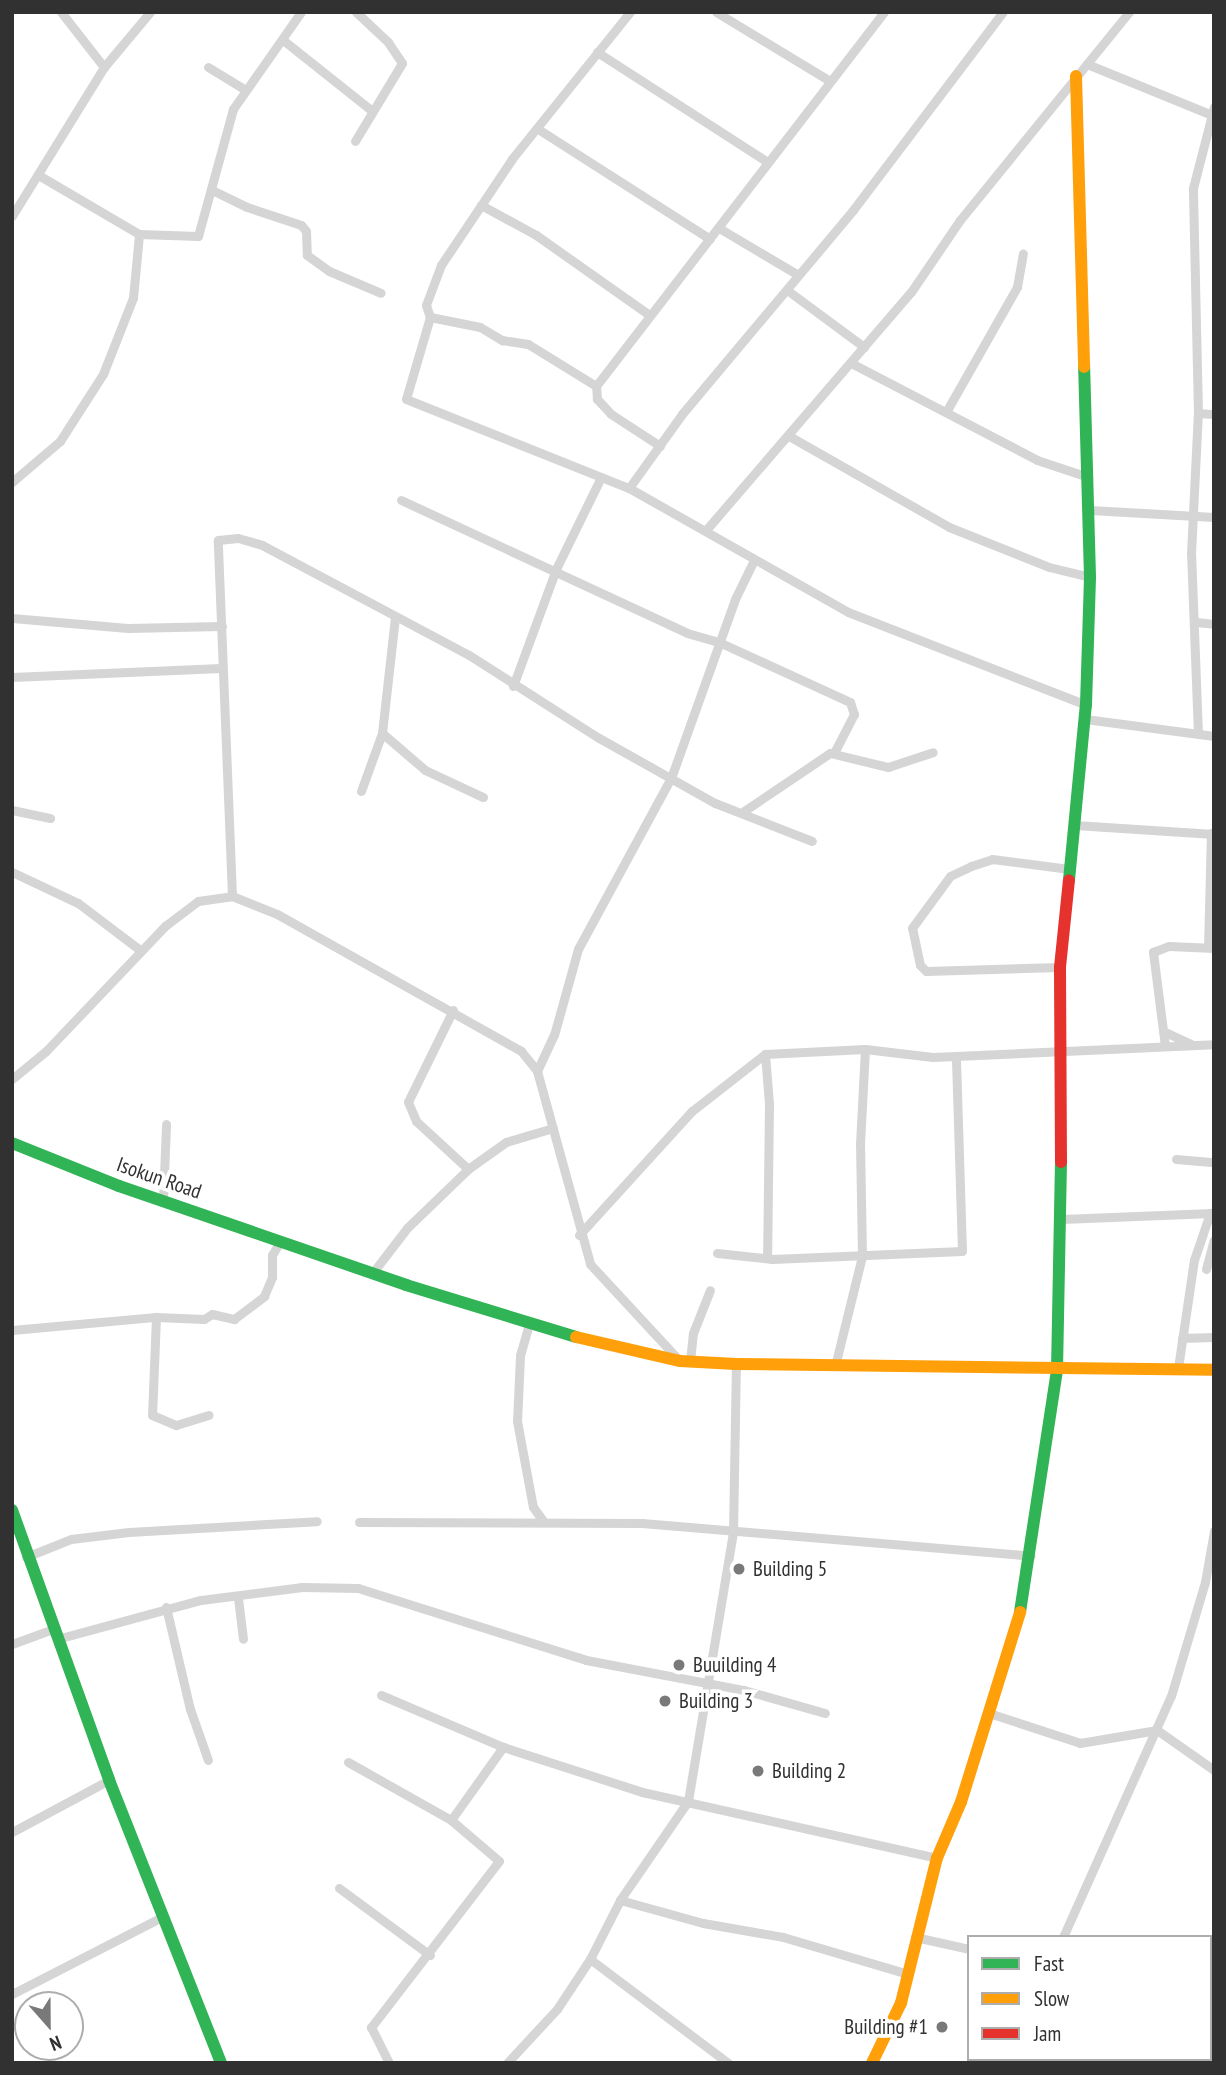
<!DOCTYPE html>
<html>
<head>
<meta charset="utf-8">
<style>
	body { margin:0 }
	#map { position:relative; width:1226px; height:2075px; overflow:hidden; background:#fff; font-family:"PT Sans Narrow",sans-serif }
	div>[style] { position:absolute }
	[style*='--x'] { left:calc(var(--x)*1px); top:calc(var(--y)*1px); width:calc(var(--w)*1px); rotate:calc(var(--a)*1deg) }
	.street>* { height:9px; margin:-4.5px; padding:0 4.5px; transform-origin:4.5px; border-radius:4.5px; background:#d5d5d5 }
	.fast>* { height:12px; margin:-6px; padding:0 6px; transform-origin:6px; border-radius:6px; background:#30b455 }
	.slow>* { height:12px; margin:-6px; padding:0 6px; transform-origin:6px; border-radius:6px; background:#ff9f0a }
	.jam>* { height:12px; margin:-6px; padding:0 6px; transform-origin:6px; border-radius:6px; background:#e5322d }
	.dots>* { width:19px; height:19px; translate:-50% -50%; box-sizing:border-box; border:4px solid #fff; border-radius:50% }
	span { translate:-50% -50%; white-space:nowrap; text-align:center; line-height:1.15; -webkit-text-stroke:7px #fff; paint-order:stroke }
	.street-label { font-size:21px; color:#313131 }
	.poi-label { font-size:21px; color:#313131 }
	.left { translate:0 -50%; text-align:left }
	.right { translate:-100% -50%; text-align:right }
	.frame { position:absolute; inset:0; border:14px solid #313131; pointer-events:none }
	.legend { position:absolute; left:967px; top:1935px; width:245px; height:126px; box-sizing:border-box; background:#fff; border:2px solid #adadad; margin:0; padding:9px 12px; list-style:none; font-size:21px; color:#313131 }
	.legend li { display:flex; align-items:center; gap:14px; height:35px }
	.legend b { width:35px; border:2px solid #adadad }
	.north { position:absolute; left:14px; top:1991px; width:70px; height:70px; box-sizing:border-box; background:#fff; border:2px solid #adadad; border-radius:50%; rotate:159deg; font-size:19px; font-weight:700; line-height:28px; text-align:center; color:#313131 }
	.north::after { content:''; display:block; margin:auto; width:24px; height:32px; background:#797979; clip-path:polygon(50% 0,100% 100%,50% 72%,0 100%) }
</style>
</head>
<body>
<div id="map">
	<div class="street">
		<i style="--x:61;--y:12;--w:70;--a:52"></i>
		<i style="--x:630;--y:12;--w:189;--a:128.8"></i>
		<i style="--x:512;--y:159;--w:128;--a:123.8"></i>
		<i style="--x:441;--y:265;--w:43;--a:110.6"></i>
		<i style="--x:426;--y:305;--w:13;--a:72"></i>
		<i style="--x:430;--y:317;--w:85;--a:106.3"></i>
		<i style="--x:406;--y:399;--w:240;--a:21.8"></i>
		<i style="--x:629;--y:488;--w:252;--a:29.5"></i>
		<i style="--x:848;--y:612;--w:256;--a:21.3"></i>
		<i style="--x:716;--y:12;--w:133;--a:31.2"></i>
		<i style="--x:283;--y:40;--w:112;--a:38.5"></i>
		<i style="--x:597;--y:52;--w:203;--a:32.8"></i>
		<i style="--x:1087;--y:64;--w:135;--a:22.2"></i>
		<i style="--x:208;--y:67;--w:42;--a:31.4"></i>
		<i style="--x:538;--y:129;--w:204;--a:32.6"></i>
		<i style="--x:355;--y:141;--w:91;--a:-58.9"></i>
		<i style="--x:402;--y:63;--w:25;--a:-124"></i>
		<i style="--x:388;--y:42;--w:44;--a:-136.8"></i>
		<i style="--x:40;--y:176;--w:115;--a:30.4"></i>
		<i style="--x:139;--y:234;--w:59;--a:1.9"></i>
		<i style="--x:198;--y:236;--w:132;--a:-74.6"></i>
		<i style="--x:233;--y:109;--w:118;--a:-55"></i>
		<i style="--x:212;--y:190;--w:39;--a:26"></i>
		<i style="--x:247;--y:207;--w:57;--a:18.4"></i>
		<i style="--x:301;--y:225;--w:8;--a:50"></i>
		<i style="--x:306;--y:231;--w:24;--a:88"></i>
		<i style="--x:307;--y:255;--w:27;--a:36"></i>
		<i style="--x:329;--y:271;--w:56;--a:22.9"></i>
		<i style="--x:481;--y:205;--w:63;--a:28.6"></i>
		<i style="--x:536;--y:235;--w:137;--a:35.2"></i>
		<i style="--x:12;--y:216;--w:175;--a:-58.3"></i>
		<i style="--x:104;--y:67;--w:72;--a:-50.1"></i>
		<i style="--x:719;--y:228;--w:92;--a:30.7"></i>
		<i style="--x:787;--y:290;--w:96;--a:36.5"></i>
		<i style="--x:430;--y:317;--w:51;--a:11.3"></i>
		<i style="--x:480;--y:327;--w:26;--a:31"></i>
		<i style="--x:502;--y:340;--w:26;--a:9"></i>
		<i style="--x:528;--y:344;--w:80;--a:31.7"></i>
		<i style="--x:851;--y:363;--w:210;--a:27.5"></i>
		<i style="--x:1037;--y:460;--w:54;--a:18.4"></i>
		<i style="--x:946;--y:412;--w:144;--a:-60.4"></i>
		<i style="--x:1017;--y:287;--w:34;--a:-80"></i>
		<i style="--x:1198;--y:413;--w:16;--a:4"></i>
		<i style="--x:789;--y:436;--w:184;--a:29.6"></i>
		<i style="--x:949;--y:527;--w:108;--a:21.8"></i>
		<i style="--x:1049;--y:567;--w:42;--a:13.7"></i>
		<i style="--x:660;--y:446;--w:59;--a:-146.9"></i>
		<i style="--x:611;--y:414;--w:21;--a:-133"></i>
		<i style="--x:597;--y:399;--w:13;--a:-94"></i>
		<i style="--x:596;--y:386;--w:472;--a:-52.4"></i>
		<i style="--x:12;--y:482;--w:63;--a:-40.5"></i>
		<i style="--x:60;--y:441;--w:80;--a:-57.3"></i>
		<i style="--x:103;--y:374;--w:82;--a:-68.5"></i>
		<i style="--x:133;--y:298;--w:64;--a:-84.6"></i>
		<i style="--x:629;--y:488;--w:91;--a:-54.4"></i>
		<i style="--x:682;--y:414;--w:266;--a:-50"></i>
		<i style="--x:853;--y:210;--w:248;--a:-52.9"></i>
		<i style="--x:401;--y:500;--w:315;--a:24.9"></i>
		<i style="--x:687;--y:633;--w:35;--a:16"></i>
		<i style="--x:721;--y:643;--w:142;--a:24.6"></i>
		<i style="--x:850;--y:702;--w:13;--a:72"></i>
		<i style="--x:854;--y:714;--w:42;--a:117.2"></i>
		<i style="--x:1090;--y:510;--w:124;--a:3.2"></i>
		<i style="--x:706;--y:530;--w:314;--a:-49.3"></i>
		<i style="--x:911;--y:292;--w:87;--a:-55.8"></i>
		<i style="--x:960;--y:220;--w:268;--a:-50.9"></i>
		<i style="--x:12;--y:618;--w:116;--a:4.9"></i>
		<i style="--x:128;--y:628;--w:94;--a:-1.2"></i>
		<i style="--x:1196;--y:622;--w:18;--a:6"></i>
		<i style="--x:12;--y:677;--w:209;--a:-2.5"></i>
		<i style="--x:513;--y:686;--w:125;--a:-69.8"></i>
		<i style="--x:556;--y:569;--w:102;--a:-63.9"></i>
		<i style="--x:1085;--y:719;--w:130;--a:7.5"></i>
		<i style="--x:382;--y:733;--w:57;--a:40.7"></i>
		<i style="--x:425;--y:770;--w:64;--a:25"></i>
		<i style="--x:1198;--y:734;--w:180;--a:-92.2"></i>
		<i style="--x:1191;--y:554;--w:141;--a:-87.2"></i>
		<i style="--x:1198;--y:413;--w:225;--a:-91.3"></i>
		<i style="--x:1193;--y:188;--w:84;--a:-75.5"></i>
		<i style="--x:361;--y:791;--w:62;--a:-70.1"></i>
		<i style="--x:382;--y:733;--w:117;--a:-83.6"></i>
		<i style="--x:12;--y:810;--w:39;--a:12"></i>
		<i style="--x:744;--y:811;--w:104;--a:-34"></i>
		<i style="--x:830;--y:753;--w:60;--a:13.6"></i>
		<i style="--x:888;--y:767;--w:47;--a:-18.4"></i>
		<i style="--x:1075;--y:825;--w:139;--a:3.7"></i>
		<i style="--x:12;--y:872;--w:73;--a:25.2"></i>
		<i style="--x:78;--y:903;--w:78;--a:37.2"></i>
		<i style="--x:232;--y:896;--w:356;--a:-92.3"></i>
		<i style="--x:218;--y:540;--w:20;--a:-6"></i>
		<i style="--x:238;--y:538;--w:25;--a:16"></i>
		<i style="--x:262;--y:545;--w:234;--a:28"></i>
		<i style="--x:469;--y:655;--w:154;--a:32.6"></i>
		<i style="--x:599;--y:738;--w:133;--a:29.3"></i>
		<i style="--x:715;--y:803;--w:104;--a:21.4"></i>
		<i style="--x:1208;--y:947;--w:114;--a:-88.5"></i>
		<i style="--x:1060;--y:967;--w:134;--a:178.3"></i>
		<i style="--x:926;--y:971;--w:8;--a:-135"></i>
		<i style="--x:920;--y:965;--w:38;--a:-102"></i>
		<i style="--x:912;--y:928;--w:64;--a:-53.8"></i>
		<i style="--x:950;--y:876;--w:23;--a:-25"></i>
		<i style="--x:971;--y:866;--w:22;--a:-18"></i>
		<i style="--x:992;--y:859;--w:78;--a:7.4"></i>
		<i style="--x:453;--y:1010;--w:102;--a:116.1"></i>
		<i style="--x:408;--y:1102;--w:21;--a:67"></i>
		<i style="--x:416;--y:1121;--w:71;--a:42.7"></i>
		<i style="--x:1163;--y:1031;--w:31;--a:25"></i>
		<i style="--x:1165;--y:1046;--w:95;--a:-97.3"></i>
		<i style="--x:1153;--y:952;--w:17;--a:-21"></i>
		<i style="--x:1169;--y:946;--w:45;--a:2.5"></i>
		<i style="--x:765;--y:1054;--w:50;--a:85.4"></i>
		<i style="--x:769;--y:1104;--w:154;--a:90.7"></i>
		<i style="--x:537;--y:1071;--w:40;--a:-65"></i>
		<i style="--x:554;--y:1035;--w:89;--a:-74.4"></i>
		<i style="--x:578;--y:949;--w:195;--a:-61.5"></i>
		<i style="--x:671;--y:778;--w:190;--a:-70.3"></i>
		<i style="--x:735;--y:599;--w:43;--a:-64"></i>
		<i style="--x:12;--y:1079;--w:44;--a:-39.5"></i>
		<i style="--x:46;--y:1051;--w:173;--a:-46.4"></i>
		<i style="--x:165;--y:926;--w:41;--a:-37.1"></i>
		<i style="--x:198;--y:901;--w:34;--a:-8"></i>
		<i style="--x:232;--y:896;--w:48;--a:21.8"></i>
		<i style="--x:277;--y:914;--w:280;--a:29.3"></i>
		<i style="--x:521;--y:1051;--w:26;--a:51"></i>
		<i style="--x:537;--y:1071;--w:200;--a:74.6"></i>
		<i style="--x:590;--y:1264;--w:131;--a:47.2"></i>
		<i style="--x:1176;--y:1159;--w:38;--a:5"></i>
		<i style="--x:163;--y:1200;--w:76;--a:-87.7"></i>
		<i style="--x:1062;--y:1219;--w:150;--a:-2.3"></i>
		<i style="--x:579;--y:1235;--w:168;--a:-47.7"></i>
		<i style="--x:692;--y:1111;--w:93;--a:-38"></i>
		<i style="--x:765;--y:1054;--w:100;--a:-2.9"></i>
		<i style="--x:865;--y:1049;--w:68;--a:6.7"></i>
		<i style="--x:933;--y:1057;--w:281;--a:-2.6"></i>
		<i style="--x:717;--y:1253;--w:55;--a:6.2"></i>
		<i style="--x:772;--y:1259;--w:190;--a:-2.4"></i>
		<i style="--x:962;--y:1251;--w:195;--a:-91.8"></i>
		<i style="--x:1206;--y:1269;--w:30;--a:-75"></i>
		<i style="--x:374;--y:1271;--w:54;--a:-52.5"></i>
		<i style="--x:407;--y:1228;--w:85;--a:-44"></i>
		<i style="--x:468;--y:1169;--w:47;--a:-35.4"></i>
		<i style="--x:506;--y:1142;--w:49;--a:-16.6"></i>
		<i style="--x:156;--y:1317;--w:98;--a:92.3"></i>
		<i style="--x:152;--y:1415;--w:26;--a:23"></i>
		<i style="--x:176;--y:1425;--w:34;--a:-17"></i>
		<i style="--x:529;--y:1324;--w:33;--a:106"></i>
		<i style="--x:520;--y:1356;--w:65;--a:92.6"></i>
		<i style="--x:517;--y:1421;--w:87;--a:79.5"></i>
		<i style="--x:533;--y:1507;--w:17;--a:54"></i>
		<i style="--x:12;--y:1330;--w:145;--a:-5.2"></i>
		<i style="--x:156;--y:1317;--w:48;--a:2.4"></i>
		<i style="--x:204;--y:1319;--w:9;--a:-32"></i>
		<i style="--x:212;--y:1314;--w:23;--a:13"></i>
		<i style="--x:234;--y:1319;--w:38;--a:-37"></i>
		<i style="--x:264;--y:1296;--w:21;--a:-67"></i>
		<i style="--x:272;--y:1277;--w:22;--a:-90"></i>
		<i style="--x:272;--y:1255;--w:17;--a:-59"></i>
		<i style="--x:1182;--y:1338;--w:32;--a:-2"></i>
		<i style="--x:690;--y:1361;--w:28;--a:-84"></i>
		<i style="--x:693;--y:1333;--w:46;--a:-68.4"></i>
		<i style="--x:835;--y:1366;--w:113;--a:-76.2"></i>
		<i style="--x:862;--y:1256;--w:112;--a:-91"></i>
		<i style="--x:860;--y:1144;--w:95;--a:-87"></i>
		<i style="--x:1178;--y:1368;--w:109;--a:-81.6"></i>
		<i style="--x:1194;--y:1260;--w:50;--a:-71.2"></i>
		<i style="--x:359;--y:1522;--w:283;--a:0.2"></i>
		<i style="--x:642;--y:1523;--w:390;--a:4.8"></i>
		<i style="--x:26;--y:1557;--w:48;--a:-21.8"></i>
		<i style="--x:71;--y:1539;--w:58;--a:-6.9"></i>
		<i style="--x:129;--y:1532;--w:188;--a:-3.3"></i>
		<i style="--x:238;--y:1598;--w:41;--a:83"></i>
		<i style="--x:166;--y:1607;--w:105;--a:76.8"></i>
		<i style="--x:190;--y:1709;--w:54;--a:70.6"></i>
		<i style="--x:57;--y:1639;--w:149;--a:-15.2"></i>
		<i style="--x:201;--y:1600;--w:102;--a:-7.3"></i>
		<i style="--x:302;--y:1587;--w:56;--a:1"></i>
		<i style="--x:358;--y:1588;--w:239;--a:17.5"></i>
		<i style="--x:586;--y:1660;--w:161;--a:10.8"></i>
		<i style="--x:744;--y:1690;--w:84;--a:15.9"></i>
		<i style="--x:12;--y:1644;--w:44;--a:-20.1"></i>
		<i style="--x:381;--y:1695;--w:133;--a:23.1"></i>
		<i style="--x:503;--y:1747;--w:146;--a:17.9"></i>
		<i style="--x:642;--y:1792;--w:302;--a:12.6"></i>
		<i style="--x:992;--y:1714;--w:93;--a:18.2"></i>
		<i style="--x:1080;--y:1743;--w:78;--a:-9.6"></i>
		<i style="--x:1157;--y:1730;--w:70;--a:35.1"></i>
		<i style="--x:348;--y:1762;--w:118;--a:29.4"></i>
		<i style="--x:451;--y:1820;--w:63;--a:40.5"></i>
		<i style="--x:499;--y:1861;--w:210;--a:127.6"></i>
		<i style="--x:371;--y:2027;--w:40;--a:63.4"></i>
		<i style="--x:451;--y:1820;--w:90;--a:-54.5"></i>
		<i style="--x:12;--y:1832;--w:110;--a:-28.2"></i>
		<i style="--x:339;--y:1888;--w:113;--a:36.4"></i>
		<i style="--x:620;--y:1900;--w:86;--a:15.5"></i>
		<i style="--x:703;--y:1923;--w:81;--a:9.9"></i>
		<i style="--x:783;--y:1937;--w:130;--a:16.5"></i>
		<i style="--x:915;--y:1937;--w:55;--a:12.5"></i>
		<i style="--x:1063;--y:1937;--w:264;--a:-65.9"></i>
		<i style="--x:1171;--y:1696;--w:119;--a:-73.4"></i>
		<i style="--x:1205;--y:1582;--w:52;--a:-80"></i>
		<i style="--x:1210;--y:1948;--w:10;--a:-66"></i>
		<i style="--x:590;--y:1959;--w:173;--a:37"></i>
		<i style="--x:12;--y:1994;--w:169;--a:-27.2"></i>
		<i style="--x:1210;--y:2017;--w:4;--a:14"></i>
		<i style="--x:1055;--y:2059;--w:7;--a:34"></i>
		<i style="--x:507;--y:2063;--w:74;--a:-47.2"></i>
		<i style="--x:557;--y:2009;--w:60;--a:-56.6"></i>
		<i style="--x:590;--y:1959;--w:66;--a:-63"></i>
		<i style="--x:620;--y:1900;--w:120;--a:-55.5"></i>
		<i style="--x:688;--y:1801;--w:272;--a:-80.5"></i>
		<i style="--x:733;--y:1533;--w:169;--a:-89"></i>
		<i style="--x:995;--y:2063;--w:4;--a:-63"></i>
	</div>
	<div class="fast">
		<i style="--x:1069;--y:880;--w:176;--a:-84.5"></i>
		<i style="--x:1086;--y:705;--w:128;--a:-88.2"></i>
		<i style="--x:1090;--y:577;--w:210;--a:-91.6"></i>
		<i style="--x:12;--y:1143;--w:115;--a:21.9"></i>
		<i style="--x:119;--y:1186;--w:304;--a:19"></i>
		<i style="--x:406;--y:1285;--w:178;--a:17"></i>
		<i style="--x:12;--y:1510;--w:287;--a:70.2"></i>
		<i style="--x:109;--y:1780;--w:304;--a:68.4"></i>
		<i style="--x:1020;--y:1612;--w:245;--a:-81.3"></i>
		<i style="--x:1057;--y:1370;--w:208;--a:-88.9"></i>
	</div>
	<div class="slow">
		<i style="--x:1076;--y:76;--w:291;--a:88.4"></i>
		<i style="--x:576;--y:1337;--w:107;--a:13"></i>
		<i style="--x:680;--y:1361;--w:56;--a:3.1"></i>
		<i style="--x:736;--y:1364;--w:478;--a:0.7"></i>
		<i style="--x:872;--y:2063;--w:67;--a:-64.2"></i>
		<i style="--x:901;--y:2003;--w:149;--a:-76.1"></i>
		<i style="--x:937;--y:1858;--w:61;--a:-66.8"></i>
		<i style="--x:961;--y:1802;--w:199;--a:-72.7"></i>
	</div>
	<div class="jam">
		<i style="--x:1061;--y:1162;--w:195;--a:-90.3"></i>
		<i style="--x:1060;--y:967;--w:87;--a:-84.1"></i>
	</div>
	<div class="dots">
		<i style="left:739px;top:1569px;background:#797979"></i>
		<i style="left:679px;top:1665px;background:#797979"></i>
		<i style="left:665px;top:1701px;background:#797979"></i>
		<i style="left:758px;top:1771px;background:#797979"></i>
		<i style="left:942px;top:2027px;background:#797979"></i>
	</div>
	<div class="street-label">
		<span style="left:159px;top:1178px;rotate:19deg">Isokun Road</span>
	</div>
	<div class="poi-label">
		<span class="left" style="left:753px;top:1569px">Building 5</span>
		<span class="left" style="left:693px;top:1665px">Buuilding 4</span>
		<span class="left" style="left:679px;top:1701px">Building 3</span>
		<span class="left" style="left:772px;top:1771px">Building 2</span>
		<span class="right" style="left:928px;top:2027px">Building #1</span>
	</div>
	<div class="frame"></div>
	<ul class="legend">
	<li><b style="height:9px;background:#30b455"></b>Fast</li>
	<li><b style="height:9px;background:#ff9f0a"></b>Slow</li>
	<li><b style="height:9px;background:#e5322d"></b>Jam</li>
	</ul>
	<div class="north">N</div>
</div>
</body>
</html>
